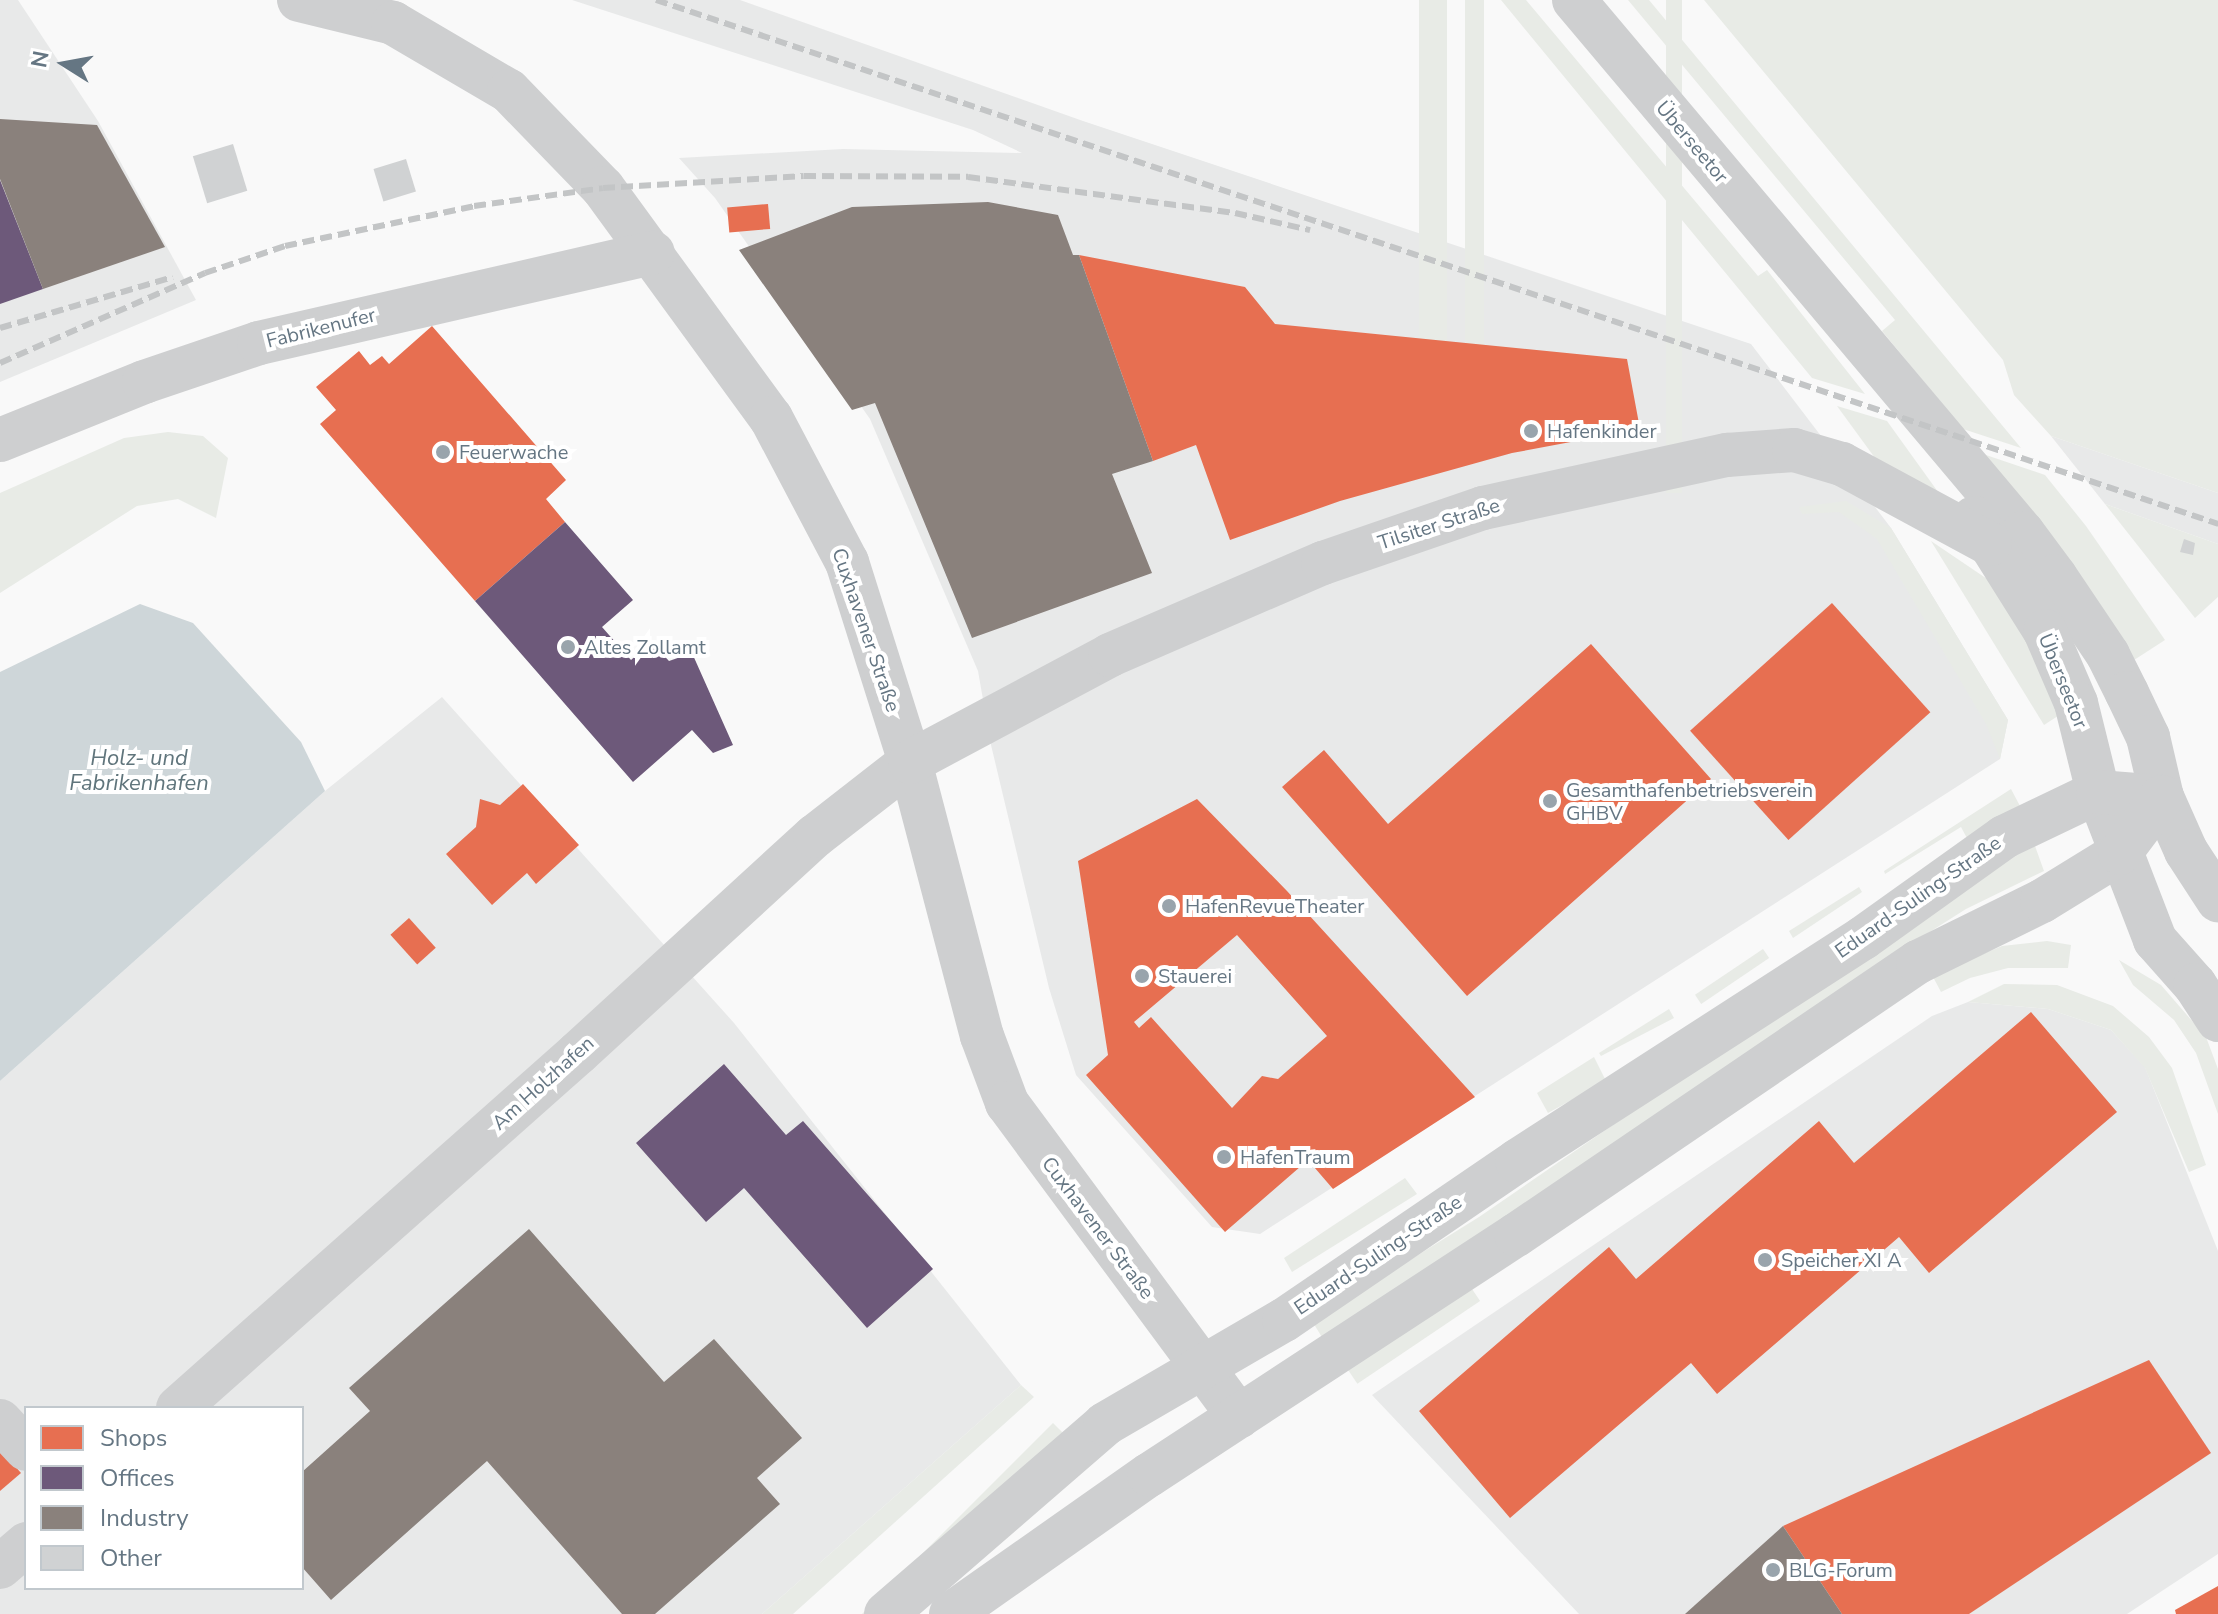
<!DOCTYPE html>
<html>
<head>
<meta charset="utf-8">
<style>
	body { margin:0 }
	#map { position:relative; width:2218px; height:1614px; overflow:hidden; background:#f9f9f9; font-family:"Nunito Sans",sans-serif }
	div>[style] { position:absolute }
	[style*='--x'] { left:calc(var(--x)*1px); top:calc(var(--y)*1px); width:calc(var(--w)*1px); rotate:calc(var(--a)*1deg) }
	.built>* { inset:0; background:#e8e9e9 }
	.green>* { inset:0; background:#e8ebe6; transform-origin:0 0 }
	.water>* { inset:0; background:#ced6d9 }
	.shops>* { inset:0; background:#e76f51; transform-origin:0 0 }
	.offices>* { inset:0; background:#6d597a }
	.industry>* { inset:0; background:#8a817c }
	.building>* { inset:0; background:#d0d2d3; transform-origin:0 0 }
	.minor>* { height:44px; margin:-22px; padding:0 22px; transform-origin:22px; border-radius:22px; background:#cecfd0 }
	.rail>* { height:6px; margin-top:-3px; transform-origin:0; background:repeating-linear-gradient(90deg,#c3c5c6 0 12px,transparent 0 18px) }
	.dots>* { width:22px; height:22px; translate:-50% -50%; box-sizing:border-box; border:4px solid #fff; border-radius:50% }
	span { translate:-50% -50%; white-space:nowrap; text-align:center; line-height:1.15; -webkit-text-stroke:8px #fff; paint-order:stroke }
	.street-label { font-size:20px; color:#657683 }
	.poi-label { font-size:20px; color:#657683 }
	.left { translate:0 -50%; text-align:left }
	.water-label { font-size:22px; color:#60757c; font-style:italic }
	.legend { position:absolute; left:24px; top:1406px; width:280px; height:184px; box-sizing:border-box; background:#fff; border:2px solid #c1c8cd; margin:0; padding:10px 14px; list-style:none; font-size:24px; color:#657683 }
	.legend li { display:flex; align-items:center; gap:16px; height:40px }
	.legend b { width:40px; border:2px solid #c1c8cd }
	.north { position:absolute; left:24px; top:24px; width:80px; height:80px; -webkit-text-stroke:6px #fff; paint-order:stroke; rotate:281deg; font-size:22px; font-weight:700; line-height:32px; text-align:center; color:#657683 }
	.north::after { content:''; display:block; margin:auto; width:28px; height:36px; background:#657683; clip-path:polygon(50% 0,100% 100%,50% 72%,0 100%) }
</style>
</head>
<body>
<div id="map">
	<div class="built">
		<i style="clip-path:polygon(0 0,18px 0,98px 121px,196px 300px,0 382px)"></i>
		<i style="clip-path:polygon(572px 0,740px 0,1083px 121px,1751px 344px,1891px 528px,2008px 720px,2000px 759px,1260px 1234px,1212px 1227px,1076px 1075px,1049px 988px,991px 745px,978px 671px,870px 419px,715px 198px,679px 158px,843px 149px,1022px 153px,973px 130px)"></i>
		<i style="clip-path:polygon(2051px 436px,2218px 493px,2218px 544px,2105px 504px)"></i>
		<i style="clip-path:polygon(evenodd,442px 697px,734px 1023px,1021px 1385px,762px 1614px,0 1614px,0 1081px,325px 791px,442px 697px,26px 1408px,302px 1408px,302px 1588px,26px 1588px,26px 1408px)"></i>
		<i style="clip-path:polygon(1968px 1002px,2048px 1009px,2111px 1030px,2145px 1067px,2218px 1251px,2218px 1554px,2127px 1614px,1579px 1614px,1372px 1395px,1932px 1016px)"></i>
	</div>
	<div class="green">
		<i style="left:1419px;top:0;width:28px;height:378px"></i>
		<i style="left:1465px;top:0;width:19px;height:373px"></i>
		<i style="clip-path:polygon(1501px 0,1526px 0,1758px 276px,1767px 270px,1865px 394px,1812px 378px)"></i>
		<i style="clip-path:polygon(1628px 0,1649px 0,2021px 448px,1963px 429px,1882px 331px,1895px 320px)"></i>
		<i style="left:1666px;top:0;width:16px;height:493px"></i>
		<i style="clip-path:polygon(1704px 0,2218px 0,2218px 493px,2051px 436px,2014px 395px,2003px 360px)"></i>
		<i style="clip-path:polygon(1837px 406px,1887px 421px,1946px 503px,1875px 458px)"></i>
		<i style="clip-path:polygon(168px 432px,203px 436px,228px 458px,216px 518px,178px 499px,137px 506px,0 593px,0 493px,124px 438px)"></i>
		<i style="clip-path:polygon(1983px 454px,2045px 475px,2086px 526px,2165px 640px,2131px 662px)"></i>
		<i style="clip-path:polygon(1846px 501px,1891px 528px,2008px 720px,2000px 759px,1986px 724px,1877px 539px,1839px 512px,1802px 514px,1799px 507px)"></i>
		<i style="clip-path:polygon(2105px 504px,2218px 544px,2218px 597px,2195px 618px)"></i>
		<i style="clip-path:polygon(1931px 541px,2002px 589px,2061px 714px,2044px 725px)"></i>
		<i style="clip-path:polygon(2011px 789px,2020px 806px,1969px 842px,1961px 827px,1885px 874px,1884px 871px)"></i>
		<i style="clip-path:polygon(2035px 846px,2044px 871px,1966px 909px,1868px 971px,1328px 1347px,1312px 1321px,1479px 1217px,1987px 868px)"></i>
		<i style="clip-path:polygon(1859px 887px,1862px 892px,1793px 938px,1789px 931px)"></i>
		<i style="clip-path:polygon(2047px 941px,2071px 945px,2068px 968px,2008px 968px,1970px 978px,1941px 992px,1932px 975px,2002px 946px)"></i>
		<i style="left:1763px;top:949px;width:11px;height:82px;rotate:56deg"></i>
		<i style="clip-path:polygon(2119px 960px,2161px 985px,2206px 1037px,2218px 1069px,2218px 1114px,2196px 1053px,2174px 1020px,2133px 985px)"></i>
		<i style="clip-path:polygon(2004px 984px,2057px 985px,2113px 1006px,2149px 1037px,2172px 1068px,2206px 1165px,2189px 1172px,2145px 1068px,2111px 1030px,2048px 1009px,1968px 1002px)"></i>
		<i style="clip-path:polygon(1669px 1009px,1674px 1018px,1601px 1056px,1599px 1053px)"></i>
		<i style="clip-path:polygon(1594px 1057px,1606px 1081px,1548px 1113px,1537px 1093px)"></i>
		<i style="clip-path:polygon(1405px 1178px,1417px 1194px,1292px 1272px,1284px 1258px)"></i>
		<i style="left:1470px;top:1286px;width:18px;height:148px;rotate:56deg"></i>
		<i style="clip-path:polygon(1021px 1385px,1034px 1397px,793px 1614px,762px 1614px)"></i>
		<i style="left:1053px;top:1423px;width:16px;height:289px;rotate:45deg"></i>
	</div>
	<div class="water">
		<i style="clip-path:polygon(140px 604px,193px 623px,301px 742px,325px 791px,0 1081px,0 672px)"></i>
	</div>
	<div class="shops">
		<i style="left:768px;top:204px;width:25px;height:41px;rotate:85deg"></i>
		<i style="clip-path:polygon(1079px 255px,1245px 287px,1275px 324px,1627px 359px,1640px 429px,1512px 453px,1340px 501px,1230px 540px,1196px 445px,1153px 461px)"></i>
		<i style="clip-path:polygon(432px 326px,566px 480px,546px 499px,565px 522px,475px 601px,320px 424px,336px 410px,316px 387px,359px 351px,370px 365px,382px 356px,389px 364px)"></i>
		<i style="left:1832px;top:603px;width:147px;height:191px;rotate:48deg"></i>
		<i style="clip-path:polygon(1591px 644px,1711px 779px,1467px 996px,1282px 787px,1324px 750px,1388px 824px)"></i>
		<i style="clip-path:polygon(523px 784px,579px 845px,536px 884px,527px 873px,492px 905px,446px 854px,476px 827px,480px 799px,500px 805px)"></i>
		<i style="clip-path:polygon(evenodd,1197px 799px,1287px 891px,1475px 1097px,1333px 1189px,1308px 1160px,1225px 1232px,1086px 1075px,1108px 1055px,1078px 861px,1197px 799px,1237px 935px,1327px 1036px,1278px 1079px,1262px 1076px,1232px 1108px,1151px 1017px,1139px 1028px,1134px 1022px,1237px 935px)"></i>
		<i style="left:409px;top:918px;width:40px;height:25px;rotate:48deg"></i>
		<i style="clip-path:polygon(2031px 1012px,2117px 1112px,1929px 1273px,1899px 1237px,1717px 1394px,1691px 1363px,1510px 1518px,1419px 1411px,1609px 1247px,1636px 1279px,1819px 1121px,1854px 1163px)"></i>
		<i style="clip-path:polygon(2149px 1360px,2211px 1453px,1969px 1614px,1842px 1614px,1783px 1526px)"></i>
		<i style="clip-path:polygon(0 1449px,21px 1473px,0 1491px)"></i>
		<i style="clip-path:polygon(2218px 1586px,2218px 1614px,2176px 1614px,2175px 1610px)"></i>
	</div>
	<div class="offices">
		<i style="clip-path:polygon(0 180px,43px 289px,0 304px)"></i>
		<i style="clip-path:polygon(565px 522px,633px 600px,602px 627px,631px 660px,651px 642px,669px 661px,692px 653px,733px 745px,713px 753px,692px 730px,633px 782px,475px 601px)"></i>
		<i style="clip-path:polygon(724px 1064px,786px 1135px,803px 1121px,933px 1269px,867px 1328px,744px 1188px,706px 1222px,636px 1143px)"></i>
	</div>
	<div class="industry">
		<i style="clip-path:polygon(0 119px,97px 125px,165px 247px,43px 289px,0 179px)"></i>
		<i style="clip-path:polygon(988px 202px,1058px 215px,1073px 255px,1079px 255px,1153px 461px,1112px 474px,1152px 573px,972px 638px,875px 403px,852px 410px,739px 250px,852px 207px)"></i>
		<i style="clip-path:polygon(529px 1229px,664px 1382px,714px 1339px,802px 1438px,757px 1478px,780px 1504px,655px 1614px,622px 1614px,487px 1461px,331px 1600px,302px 1567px,302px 1472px,370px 1411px,349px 1388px)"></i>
		<i style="clip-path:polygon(1783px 1526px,1842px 1614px,1685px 1614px)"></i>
	</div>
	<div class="building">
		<i style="left:233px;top:144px;width:49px;height:42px;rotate:73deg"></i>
		<i style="left:406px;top:159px;width:34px;height:34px;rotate:73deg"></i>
		<i style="clip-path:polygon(2184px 539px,2195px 543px,2193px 555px,2180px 552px)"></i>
	</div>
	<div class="minor">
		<i style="--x:299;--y:0;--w:97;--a:13.7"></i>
		<i style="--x:393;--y:23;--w:134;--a:30.4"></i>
		<i style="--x:509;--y:91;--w:135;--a:45.9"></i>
		<i style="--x:603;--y:188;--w:285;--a:53.9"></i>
		<i style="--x:771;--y:418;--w:163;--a:62.2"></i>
		<i style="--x:847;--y:562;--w:210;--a:72.5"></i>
		<i style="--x:910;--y:762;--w:283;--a:75.3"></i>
		<i style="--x:982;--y:1036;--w:72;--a:69.5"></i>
		<i style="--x:1007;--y:1103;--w:390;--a:53.5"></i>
		<i style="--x:1574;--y:0;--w:697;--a:49.89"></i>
		<i style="--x:2023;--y:533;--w:54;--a:53.3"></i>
		<i style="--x:2055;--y:576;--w:95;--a:56.1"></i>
		<i style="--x:2108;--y:655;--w:42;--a:63.4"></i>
		<i style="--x:2127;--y:693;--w:49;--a:64.5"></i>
		<i style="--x:2148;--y:737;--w:62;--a:76.9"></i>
		<i style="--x:2162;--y:797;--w:59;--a:66"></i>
		<i style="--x:2186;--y:851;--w:59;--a:56.9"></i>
		<i style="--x:0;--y:440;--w:155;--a:-21.9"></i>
		<i style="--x:144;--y:382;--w:121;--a:-18.7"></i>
		<i style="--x:259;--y:343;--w:404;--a:-12.9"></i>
		<i style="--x:1974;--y:518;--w:133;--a:57.9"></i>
		<i style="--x:2045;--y:631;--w:78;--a:66.7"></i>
		<i style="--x:2076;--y:703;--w:92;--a:76.1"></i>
		<i style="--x:2098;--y:792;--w:159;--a:68.9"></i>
		<i style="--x:2155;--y:940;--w:60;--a:48.4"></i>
		<i style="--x:2195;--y:985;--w:42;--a:56.7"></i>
		<i style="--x:178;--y:1408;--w:535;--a:-41.59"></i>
		<i style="--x:578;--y:1053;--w:321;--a:-42.5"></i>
		<i style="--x:815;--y:836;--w:120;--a:-37.9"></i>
		<i style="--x:910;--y:762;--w:227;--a:-28.1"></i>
		<i style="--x:1110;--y:655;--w:232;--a:-23.4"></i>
		<i style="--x:1323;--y:563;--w:169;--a:-19"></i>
		<i style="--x:1483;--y:508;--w:250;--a:-12.3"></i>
		<i style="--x:1727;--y:455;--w:67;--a:-4.3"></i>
		<i style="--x:1794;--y:450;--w:50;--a:16.3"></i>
		<i style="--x:1842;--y:464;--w:168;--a:28.4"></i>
		<i style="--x:0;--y:1421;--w:38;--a:47"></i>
		<i style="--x:0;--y:1567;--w:35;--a:-41"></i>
		<i style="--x:886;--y:1614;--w:290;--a:-40.9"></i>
		<i style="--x:1105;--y:1424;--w:207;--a:-30.2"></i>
		<i style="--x:1284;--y:1320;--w:282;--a:-34.3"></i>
		<i style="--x:1517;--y:1161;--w:412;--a:-32.8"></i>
		<i style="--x:1863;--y:938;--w:173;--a:-35.6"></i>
		<i style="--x:2004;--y:837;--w:104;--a:-25.6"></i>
		<i style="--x:2098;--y:792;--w:64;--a:4.5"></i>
		<i style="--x:951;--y:1614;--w:242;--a:-35.1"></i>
		<i style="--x:1149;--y:1475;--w:439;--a:-33.2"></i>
		<i style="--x:1516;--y:1235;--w:486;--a:-34.2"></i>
		<i style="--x:1918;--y:962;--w:138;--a:-26.2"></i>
		<i style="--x:2042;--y:901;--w:92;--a:-31.6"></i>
		<i style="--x:2120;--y:853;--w:70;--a:-53.1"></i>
	</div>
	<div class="rail">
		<i style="--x:656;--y:0;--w:1648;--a:18.54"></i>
		<i style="--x:0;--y:328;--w:180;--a:-16.4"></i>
		<i style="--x:0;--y:363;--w:224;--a:-23.7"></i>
		<i style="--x:205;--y:273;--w:84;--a:-18.6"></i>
		<i style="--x:285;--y:246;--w:193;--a:-11.9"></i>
		<i style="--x:474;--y:206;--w:130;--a:-7.9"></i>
		<i style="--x:603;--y:188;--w:201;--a:-3.4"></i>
		<i style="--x:804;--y:176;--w:164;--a:0.3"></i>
		<i style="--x:968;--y:177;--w:269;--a:7.7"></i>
		<i style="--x:1235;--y:213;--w:77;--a:12.8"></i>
	</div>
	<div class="dots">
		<i style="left:1531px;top:431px;background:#99a4ac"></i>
		<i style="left:443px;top:452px;background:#99a4ac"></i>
		<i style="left:568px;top:647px;background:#99a4ac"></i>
		<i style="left:1550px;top:801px;background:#99a4ac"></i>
		<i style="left:1169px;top:906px;background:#99a4ac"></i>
		<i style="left:1142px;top:976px;background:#99a4ac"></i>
		<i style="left:1224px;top:1157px;background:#99a4ac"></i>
		<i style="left:1765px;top:1260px;background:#99a4ac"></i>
		<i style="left:1773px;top:1570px;background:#99a4ac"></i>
	</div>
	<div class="street-label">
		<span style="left:1692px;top:142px;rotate:50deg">Überseetor</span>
		<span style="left:321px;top:328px;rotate:-14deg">Fabrikenufer</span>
		<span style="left:1439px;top:524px;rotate:-18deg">Tilsiter Straße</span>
		<span style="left:866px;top:630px;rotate:71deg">Cuxhavener Straße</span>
		<span style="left:2063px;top:681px;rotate:68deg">Überseetor</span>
		<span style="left:1918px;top:897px;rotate:-35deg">Eduard-Suling-Straße</span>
		<span style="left:543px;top:1083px;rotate:-42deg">Am Holzhafen</span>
		<span style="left:1098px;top:1228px;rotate:53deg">Cuxhavener Straße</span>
		<span style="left:1378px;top:1255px;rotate:-34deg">Eduard-Suling-Straße</span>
	</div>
	<div class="poi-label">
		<span class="left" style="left:1547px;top:431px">Hafenkinder</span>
		<span class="left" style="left:459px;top:452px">Feuerwache</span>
		<span class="left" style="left:584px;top:647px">Altes Zollamt</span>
		<span class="left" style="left:1566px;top:802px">Gesamthafenbetriebsverein<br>GHBV</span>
		<span class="left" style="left:1185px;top:906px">HafenRevueTheater</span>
		<span class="left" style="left:1158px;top:976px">Stauerei</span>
		<span class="left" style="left:1240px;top:1157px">HafenTraum</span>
		<span class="left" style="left:1781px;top:1260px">Speicher XI A</span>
		<span class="left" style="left:1789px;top:1570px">BLG-Forum</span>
	</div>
	<div class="water-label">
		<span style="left:139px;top:771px">Holz- und<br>Fabrikenhafen</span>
	</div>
	<ul class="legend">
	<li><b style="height:22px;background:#e76f51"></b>Shops</li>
	<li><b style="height:22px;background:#6d597a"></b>Offices</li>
	<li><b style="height:22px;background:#8a817c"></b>Industry</li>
	<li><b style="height:22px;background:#d0d2d3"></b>Other</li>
	</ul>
	<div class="north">N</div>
</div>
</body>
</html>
